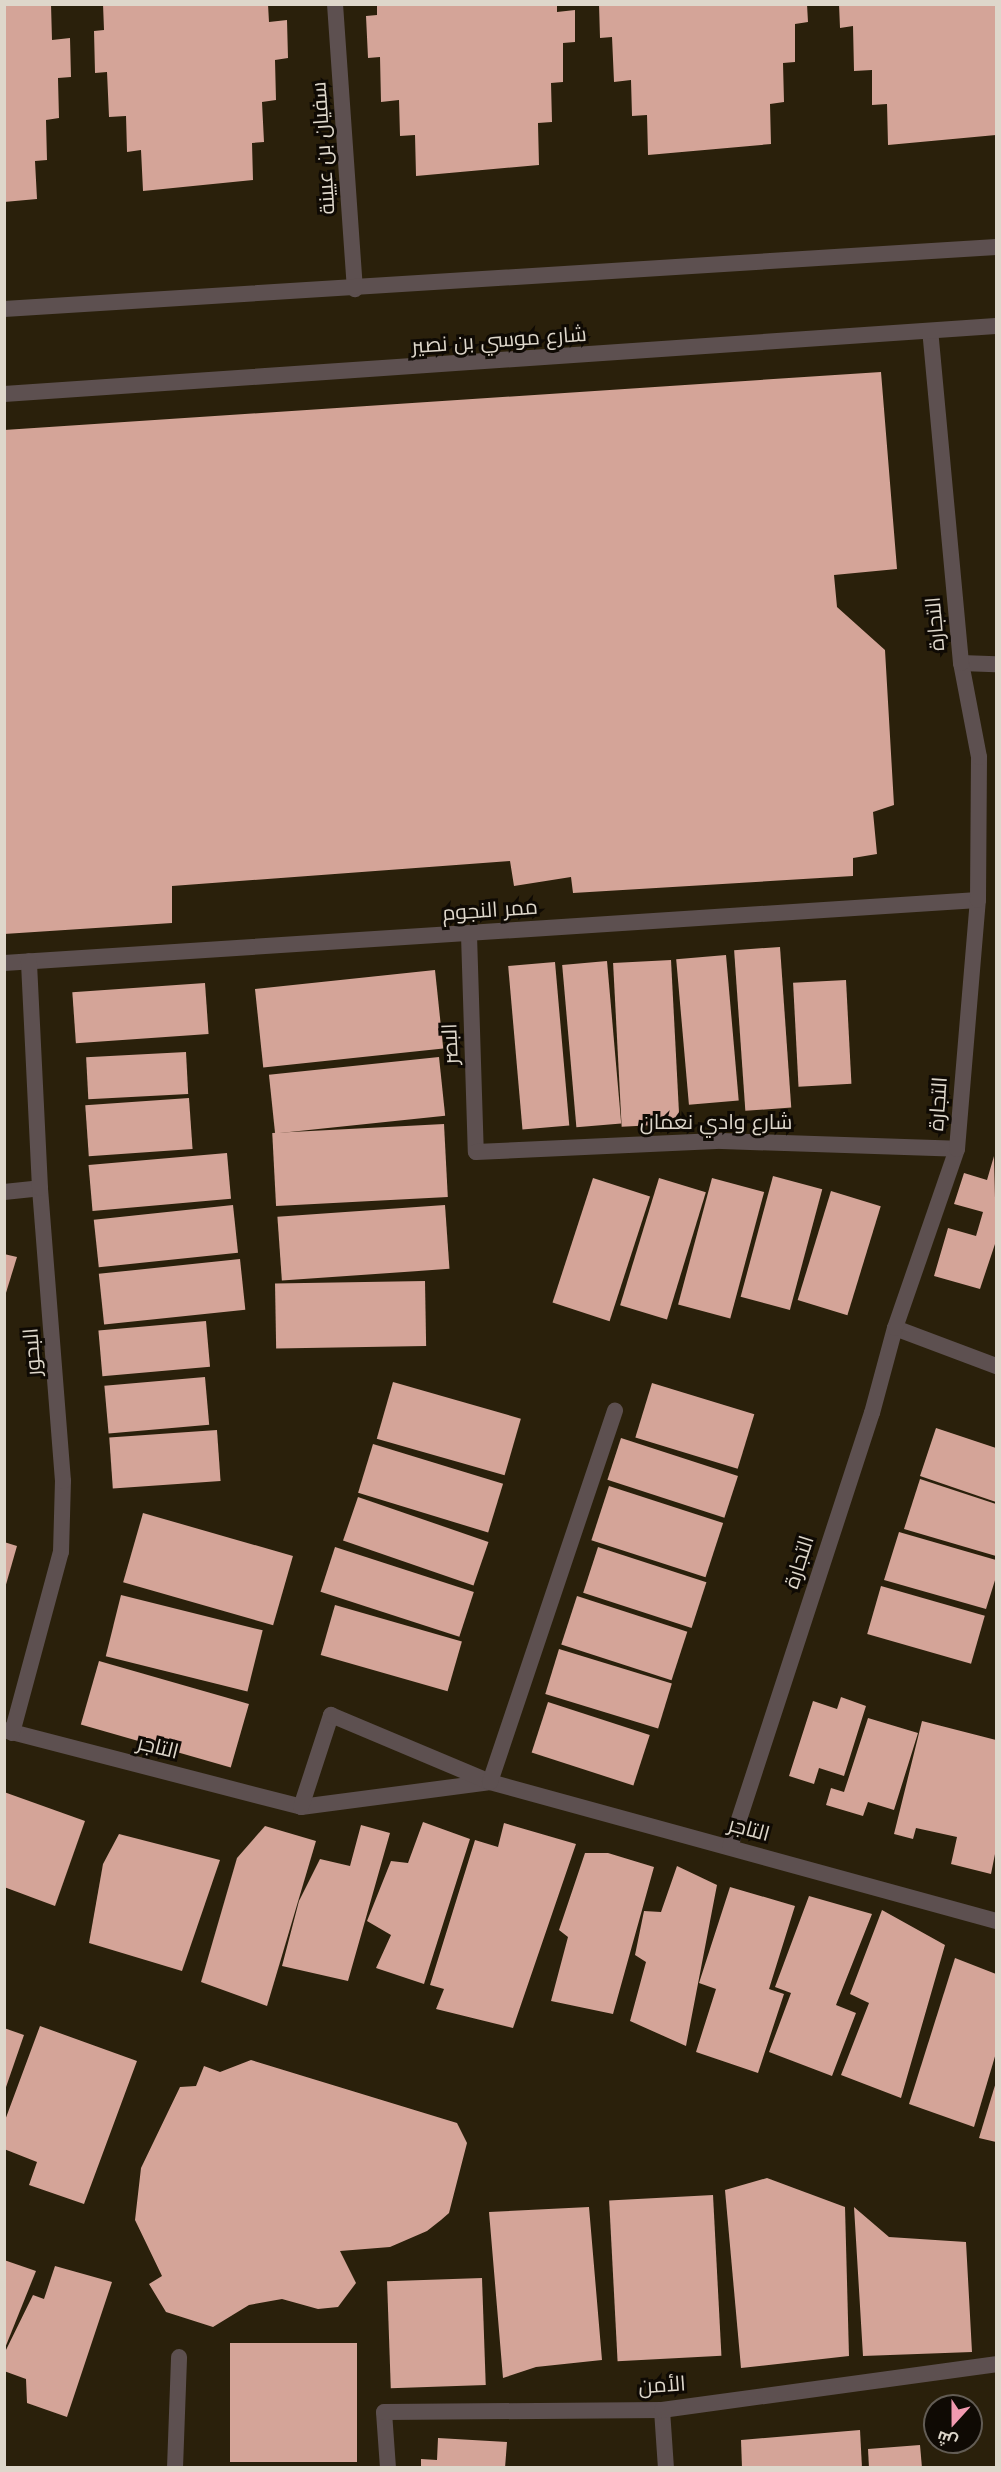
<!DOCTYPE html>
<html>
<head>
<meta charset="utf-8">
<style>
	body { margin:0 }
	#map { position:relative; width:1001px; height:2472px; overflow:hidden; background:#2a200b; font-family:Jost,Cairo,sans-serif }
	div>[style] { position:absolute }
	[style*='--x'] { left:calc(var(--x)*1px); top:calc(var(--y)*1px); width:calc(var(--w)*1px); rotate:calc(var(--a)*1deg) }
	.building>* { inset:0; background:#d4a498; transform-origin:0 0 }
	.minor>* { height:16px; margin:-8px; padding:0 8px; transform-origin:8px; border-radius:8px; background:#5d5050 }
	.tertiary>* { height:16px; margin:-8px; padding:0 8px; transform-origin:8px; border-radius:8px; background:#5d5050 }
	span { translate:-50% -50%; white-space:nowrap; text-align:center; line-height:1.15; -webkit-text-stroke:6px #0f0a04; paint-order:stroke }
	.street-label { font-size:21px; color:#ded7cb }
	.frame { position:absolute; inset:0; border:6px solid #ded7cb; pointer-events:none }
	.north { position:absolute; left:923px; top:2394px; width:60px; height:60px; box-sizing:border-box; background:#0f0a04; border:2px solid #625c54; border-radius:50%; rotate:201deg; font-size:16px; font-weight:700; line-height:24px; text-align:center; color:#ded7cb }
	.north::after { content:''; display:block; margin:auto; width:21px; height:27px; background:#f29ab0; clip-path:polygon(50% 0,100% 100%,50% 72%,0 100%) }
</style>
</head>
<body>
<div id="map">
	<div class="building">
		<i style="clip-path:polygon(4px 4px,51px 4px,52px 40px,70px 38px,71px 77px,58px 78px,59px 118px,46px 120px,47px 160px,35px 161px,37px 199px,4px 202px)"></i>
		<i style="clip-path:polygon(103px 4px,268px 4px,269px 22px,287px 20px,288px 58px,275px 60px,276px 100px,262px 102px,264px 142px,252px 143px,253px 180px,143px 191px,141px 150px,127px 152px,126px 116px,109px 117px,107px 72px,95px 73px,94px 31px,104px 30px)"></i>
		<i style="clip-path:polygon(377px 4px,557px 4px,557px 12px,575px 10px,575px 42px,563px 43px,563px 82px,551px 83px,552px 122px,538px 123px,539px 165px,416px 176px,415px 135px,400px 136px,399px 100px,381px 102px,380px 57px,368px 58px,366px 16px,377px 15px)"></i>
		<i style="clip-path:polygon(599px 4px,807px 4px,808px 22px,795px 24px,795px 62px,783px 63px,784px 102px,770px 104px,771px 144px,648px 155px,647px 115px,632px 116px,631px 80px,614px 82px,612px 37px,600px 38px)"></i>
		<i style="clip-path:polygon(839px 4px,996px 4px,996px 135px,888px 145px,887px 104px,872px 105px,872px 70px,854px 71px,853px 26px,840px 28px)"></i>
		<i style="clip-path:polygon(881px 372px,897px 569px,834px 575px,837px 607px,885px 650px,894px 805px,873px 812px,877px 854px,853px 858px,853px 876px,573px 893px,571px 877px,514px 886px,510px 861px,172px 886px,172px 923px,4px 934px,4px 430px)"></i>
		<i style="left:780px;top:947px;width:161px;height:46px;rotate:86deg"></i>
		<i style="left:726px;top:955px;width:146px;height:50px;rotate:85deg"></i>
		<i style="left:671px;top:960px;width:164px;height:58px;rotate:87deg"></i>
		<i style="left:607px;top:961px;width:163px;height:45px;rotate:85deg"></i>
		<i style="left:555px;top:962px;width:164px;height:47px;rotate:85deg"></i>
		<i style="left:435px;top:970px;width:79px;height:181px;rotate:84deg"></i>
		<i style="left:846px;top:980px;width:104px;height:53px;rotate:87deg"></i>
		<i style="left:205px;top:983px;width:51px;height:133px;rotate:86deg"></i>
		<i style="left:186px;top:1052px;width:42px;height:100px;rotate:87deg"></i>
		<i style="left:439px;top:1057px;width:59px;height:171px;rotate:84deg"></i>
		<i style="left:189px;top:1098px;width:51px;height:104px;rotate:86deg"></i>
		<i style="left:444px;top:1124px;width:73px;height:172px;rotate:87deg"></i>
		<i style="left:227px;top:1153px;width:46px;height:139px;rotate:85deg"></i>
		<i style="clip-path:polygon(994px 1156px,996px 1241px,980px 1289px,934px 1276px,948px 1228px,976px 1236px,983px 1212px,954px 1204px,964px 1173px,987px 1180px)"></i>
		<i style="left:773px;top:1176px;width:51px;height:125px;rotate:15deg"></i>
		<i style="left:593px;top:1178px;width:60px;height:131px;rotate:18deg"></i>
		<i style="left:659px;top:1178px;width:49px;height:133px;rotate:17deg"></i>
		<i style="left:712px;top:1178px;width:54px;height:131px;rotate:15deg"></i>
		<i style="left:831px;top:1191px;width:52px;height:114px;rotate:17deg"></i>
		<i style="left:233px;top:1205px;width:48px;height:140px;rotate:84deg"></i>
		<i style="left:445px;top:1205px;width:64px;height:168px;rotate:86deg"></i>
		<i style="clip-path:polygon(4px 1254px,17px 1257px,5px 1296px,4px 1296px)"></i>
		<i style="left:240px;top:1259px;width:51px;height:142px;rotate:84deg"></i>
		<i style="left:425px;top:1281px;width:65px;height:150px;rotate:89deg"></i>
		<i style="left:206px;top:1321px;width:46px;height:108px;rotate:85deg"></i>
		<i style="left:205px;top:1377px;width:48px;height:101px;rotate:85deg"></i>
		<i style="left:393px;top:1382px;width:133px;height:59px;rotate:16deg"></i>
		<i style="left:652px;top:1383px;width:107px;height:57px;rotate:17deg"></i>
		<i style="clip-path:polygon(936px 1428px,996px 1448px,996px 1502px,920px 1476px)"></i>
		<i style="left:217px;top:1430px;width:51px;height:108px;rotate:86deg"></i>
		<i style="left:621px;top:1438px;width:123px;height:44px;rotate:18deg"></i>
		<i style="left:373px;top:1444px;width:136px;height:51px;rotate:17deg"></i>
		<i style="clip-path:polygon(920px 1479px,996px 1504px,996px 1556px,904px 1529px)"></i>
		<i style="left:609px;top:1486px;width:120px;height:57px;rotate:18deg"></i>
		<i style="left:358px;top:1497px;width:138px;height:46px;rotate:19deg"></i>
		<i style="left:143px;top:1513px;width:156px;height:72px;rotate:16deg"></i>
		<i style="clip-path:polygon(899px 1532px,996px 1560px,996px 1577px,986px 1609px,884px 1580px)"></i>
		<i style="clip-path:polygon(4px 1542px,17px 1546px,5px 1588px,4px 1588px)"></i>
		<i style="left:335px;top:1547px;width:146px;height:47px;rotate:18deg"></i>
		<i style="left:598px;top:1547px;width:114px;height:48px;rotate:18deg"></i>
		<i style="left:881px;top:1586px;width:108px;height:50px;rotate:16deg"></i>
		<i style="left:121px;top:1595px;width:146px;height:63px;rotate:14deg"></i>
		<i style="left:577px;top:1596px;width:116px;height:51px;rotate:18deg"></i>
		<i style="left:335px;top:1605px;width:132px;height:52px;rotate:16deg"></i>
		<i style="left:559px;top:1649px;width:118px;height:47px;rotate:17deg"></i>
		<i style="left:99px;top:1661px;width:156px;height:66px;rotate:16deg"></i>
		<i style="clip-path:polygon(841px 1697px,866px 1706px,844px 1776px,819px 1768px,814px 1784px,789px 1776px,813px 1701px,837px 1709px)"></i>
		<i style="left:548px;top:1702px;width:107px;height:53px;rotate:18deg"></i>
		<i style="clip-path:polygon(868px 1718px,918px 1733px,894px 1810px,868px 1802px,863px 1816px,826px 1805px,831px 1788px,844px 1792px)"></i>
		<i style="clip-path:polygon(922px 1721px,996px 1740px,996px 1849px,991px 1874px,951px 1864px,957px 1837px,916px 1828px,913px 1839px,894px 1834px)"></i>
		<i style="clip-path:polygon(4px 1792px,85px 1821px,55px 1906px,4px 1887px)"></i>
		<i style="clip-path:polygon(423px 1822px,470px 1839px,424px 1984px,376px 1968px,391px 1935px,367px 1921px,391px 1861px,408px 1863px)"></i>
		<i style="clip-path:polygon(504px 1823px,576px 1844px,513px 2028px,436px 2009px,444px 1989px,430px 1985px,475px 1840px,498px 1847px)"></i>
		<i style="clip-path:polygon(361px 1825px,390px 1833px,348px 1981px,282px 1966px,299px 1901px,320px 1859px,350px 1866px)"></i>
		<i style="clip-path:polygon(265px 1826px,316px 1841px,267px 2006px,201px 1982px,237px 1858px)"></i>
		<i style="clip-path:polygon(119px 1834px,220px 1860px,182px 1971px,89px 1943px,103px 1864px)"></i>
		<i style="clip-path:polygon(585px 1853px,608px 1853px,654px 1867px,613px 2014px,551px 2001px,568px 1937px,559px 1930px)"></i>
		<i style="clip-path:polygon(677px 1866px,717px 1885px,686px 2046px,630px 2021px,646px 1962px,635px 1955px,644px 1911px,661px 1912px)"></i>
		<i style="clip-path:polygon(730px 1887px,795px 1906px,769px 1989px,784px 1994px,758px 2073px,696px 2052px,716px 1989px,699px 1983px)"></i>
		<i style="clip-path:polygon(809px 1896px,872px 1914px,836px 2005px,856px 2013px,832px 2076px,769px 2052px,791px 1993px,775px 1987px)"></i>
		<i style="clip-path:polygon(882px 1910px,945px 1945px,901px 2098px,841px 2075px,869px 2003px,850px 1994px)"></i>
		<i style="clip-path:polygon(955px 1958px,996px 1974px,996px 2053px,974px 2127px,909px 2104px)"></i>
		<i style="clip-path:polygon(40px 2026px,137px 2061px,84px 2204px,29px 2185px,37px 2162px,4px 2149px,4px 2123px)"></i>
		<i style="clip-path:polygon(4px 2028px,24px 2035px,5px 2090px,4px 2090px)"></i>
		<i style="clip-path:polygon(251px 2060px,457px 2123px,467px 2143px,449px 2213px,441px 2220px,427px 2231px,390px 2247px,340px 2251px,356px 2283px,338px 2307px,318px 2309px,282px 2299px,249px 2305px,213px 2327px,166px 2312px,149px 2284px,162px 2276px,135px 2220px,141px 2168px,180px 2087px,196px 2086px,204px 2066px,220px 2072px)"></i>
		<i style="clip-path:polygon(996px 2082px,996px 2142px,979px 2138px)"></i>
		<i style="clip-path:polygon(767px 2178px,845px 2207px,849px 2356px,741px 2368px,725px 2190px)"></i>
		<i style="left:713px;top:2195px;width:161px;height:104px;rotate:87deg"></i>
		<i style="clip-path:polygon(589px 2207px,602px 2360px,536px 2367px,503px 2378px,489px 2212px)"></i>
		<i style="clip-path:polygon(854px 2207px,889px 2237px,966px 2242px,972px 2352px,863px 2356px)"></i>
		<i style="clip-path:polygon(4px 2260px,36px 2271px,5px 2348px,4px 2348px)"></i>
		<i style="clip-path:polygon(55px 2266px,112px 2282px,67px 2417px,27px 2403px,26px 2379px,4px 2371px,4px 2354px,33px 2295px,44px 2299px)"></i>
		<i style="left:482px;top:2278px;width:107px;height:95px;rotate:88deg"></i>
		<i style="left:230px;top:2343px;width:127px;height:119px"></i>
		<i style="clip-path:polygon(860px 2430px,862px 2468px,742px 2468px,741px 2440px)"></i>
		<i style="clip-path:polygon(438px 2438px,507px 2442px,505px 2468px,421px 2468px,421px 2459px,437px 2460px)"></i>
		<i style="clip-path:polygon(920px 2445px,922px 2468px,869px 2468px,868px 2449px)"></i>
	</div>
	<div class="minor">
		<i style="--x:335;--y:4;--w:286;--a:86"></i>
		<i style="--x:961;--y:663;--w:35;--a:2"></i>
		<i style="--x:469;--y:935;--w:217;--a:88.2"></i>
		<i style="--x:476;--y:1152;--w:246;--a:-2.6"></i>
		<i style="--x:722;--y:1141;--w:235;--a:1.9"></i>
		<i style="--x:4;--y:963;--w:976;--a:-3.7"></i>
		<i style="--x:4;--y:1192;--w:36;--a:-6"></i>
		<i style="--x:895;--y:1328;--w:108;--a:20.6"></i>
		<i style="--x:4;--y:1730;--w:307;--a:14.5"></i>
		<i style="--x:301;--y:1807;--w:191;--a:-7.5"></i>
		<i style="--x:490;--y:1782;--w:525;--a:15.36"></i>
		<i style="--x:12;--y:1733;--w:188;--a:-74.9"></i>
		<i style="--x:61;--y:1552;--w:71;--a:-88.4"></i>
		<i style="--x:63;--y:1481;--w:294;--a:-94.5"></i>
		<i style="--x:40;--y:1188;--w:227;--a:-92.8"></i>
		<i style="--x:301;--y:1807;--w:97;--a:-71.9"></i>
		<i style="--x:331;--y:1715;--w:173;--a:22.8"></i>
		<i style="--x:490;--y:1782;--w:392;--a:-71.4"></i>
		<i style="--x:730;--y:1847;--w:457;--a:-71.9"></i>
		<i style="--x:872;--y:1413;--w:88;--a:-74.9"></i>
		<i style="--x:895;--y:1328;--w:189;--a:-70.9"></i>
		<i style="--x:957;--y:1149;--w:250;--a:-85.2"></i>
		<i style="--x:978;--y:900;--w:143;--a:-89.6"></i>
		<i style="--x:979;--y:757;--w:96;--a:-100.8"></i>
		<i style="--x:961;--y:663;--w:333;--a:-95.3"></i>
		<i style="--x:662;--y:2410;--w:58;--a:86.1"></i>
		<i style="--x:175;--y:2468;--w:111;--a:-87.9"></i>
		<i style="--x:388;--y:2468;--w:56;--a:-94.1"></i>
		<i style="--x:384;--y:2412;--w:278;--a:-0.4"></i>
		<i style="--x:662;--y:2410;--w:337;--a:-7.8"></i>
	</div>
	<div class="tertiary">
		<i style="--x:4;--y:309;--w:994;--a:-3.58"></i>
		<i style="--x:4;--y:394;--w:994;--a:-3.92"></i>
	</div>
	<div class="street-label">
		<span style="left:323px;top:148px;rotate:-94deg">سفيان بن عيينة</span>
		<span style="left:499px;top:340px;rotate:-4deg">شارع موسي بن نصير</span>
		<span style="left:935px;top:624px;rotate:-95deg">التجارة</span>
		<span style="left:490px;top:910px;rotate:-4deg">ممر النجوم</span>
		<span style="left:450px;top:1044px;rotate:-92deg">البصر</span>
		<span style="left:938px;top:1104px;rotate:-86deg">التجارة</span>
		<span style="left:716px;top:1122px">شارع وادي نعمان</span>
		<span style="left:32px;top:1352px;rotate:-94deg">البحور</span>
		<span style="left:799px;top:1562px;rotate:-72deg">التجارة</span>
		<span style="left:158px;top:1747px;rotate:14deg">التاجر</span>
		<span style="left:749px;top:1829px;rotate:15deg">التاجر</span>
		<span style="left:662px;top:2385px;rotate:-4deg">الأمن</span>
	</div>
	<div class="frame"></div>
	<div class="north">ش</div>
</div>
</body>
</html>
